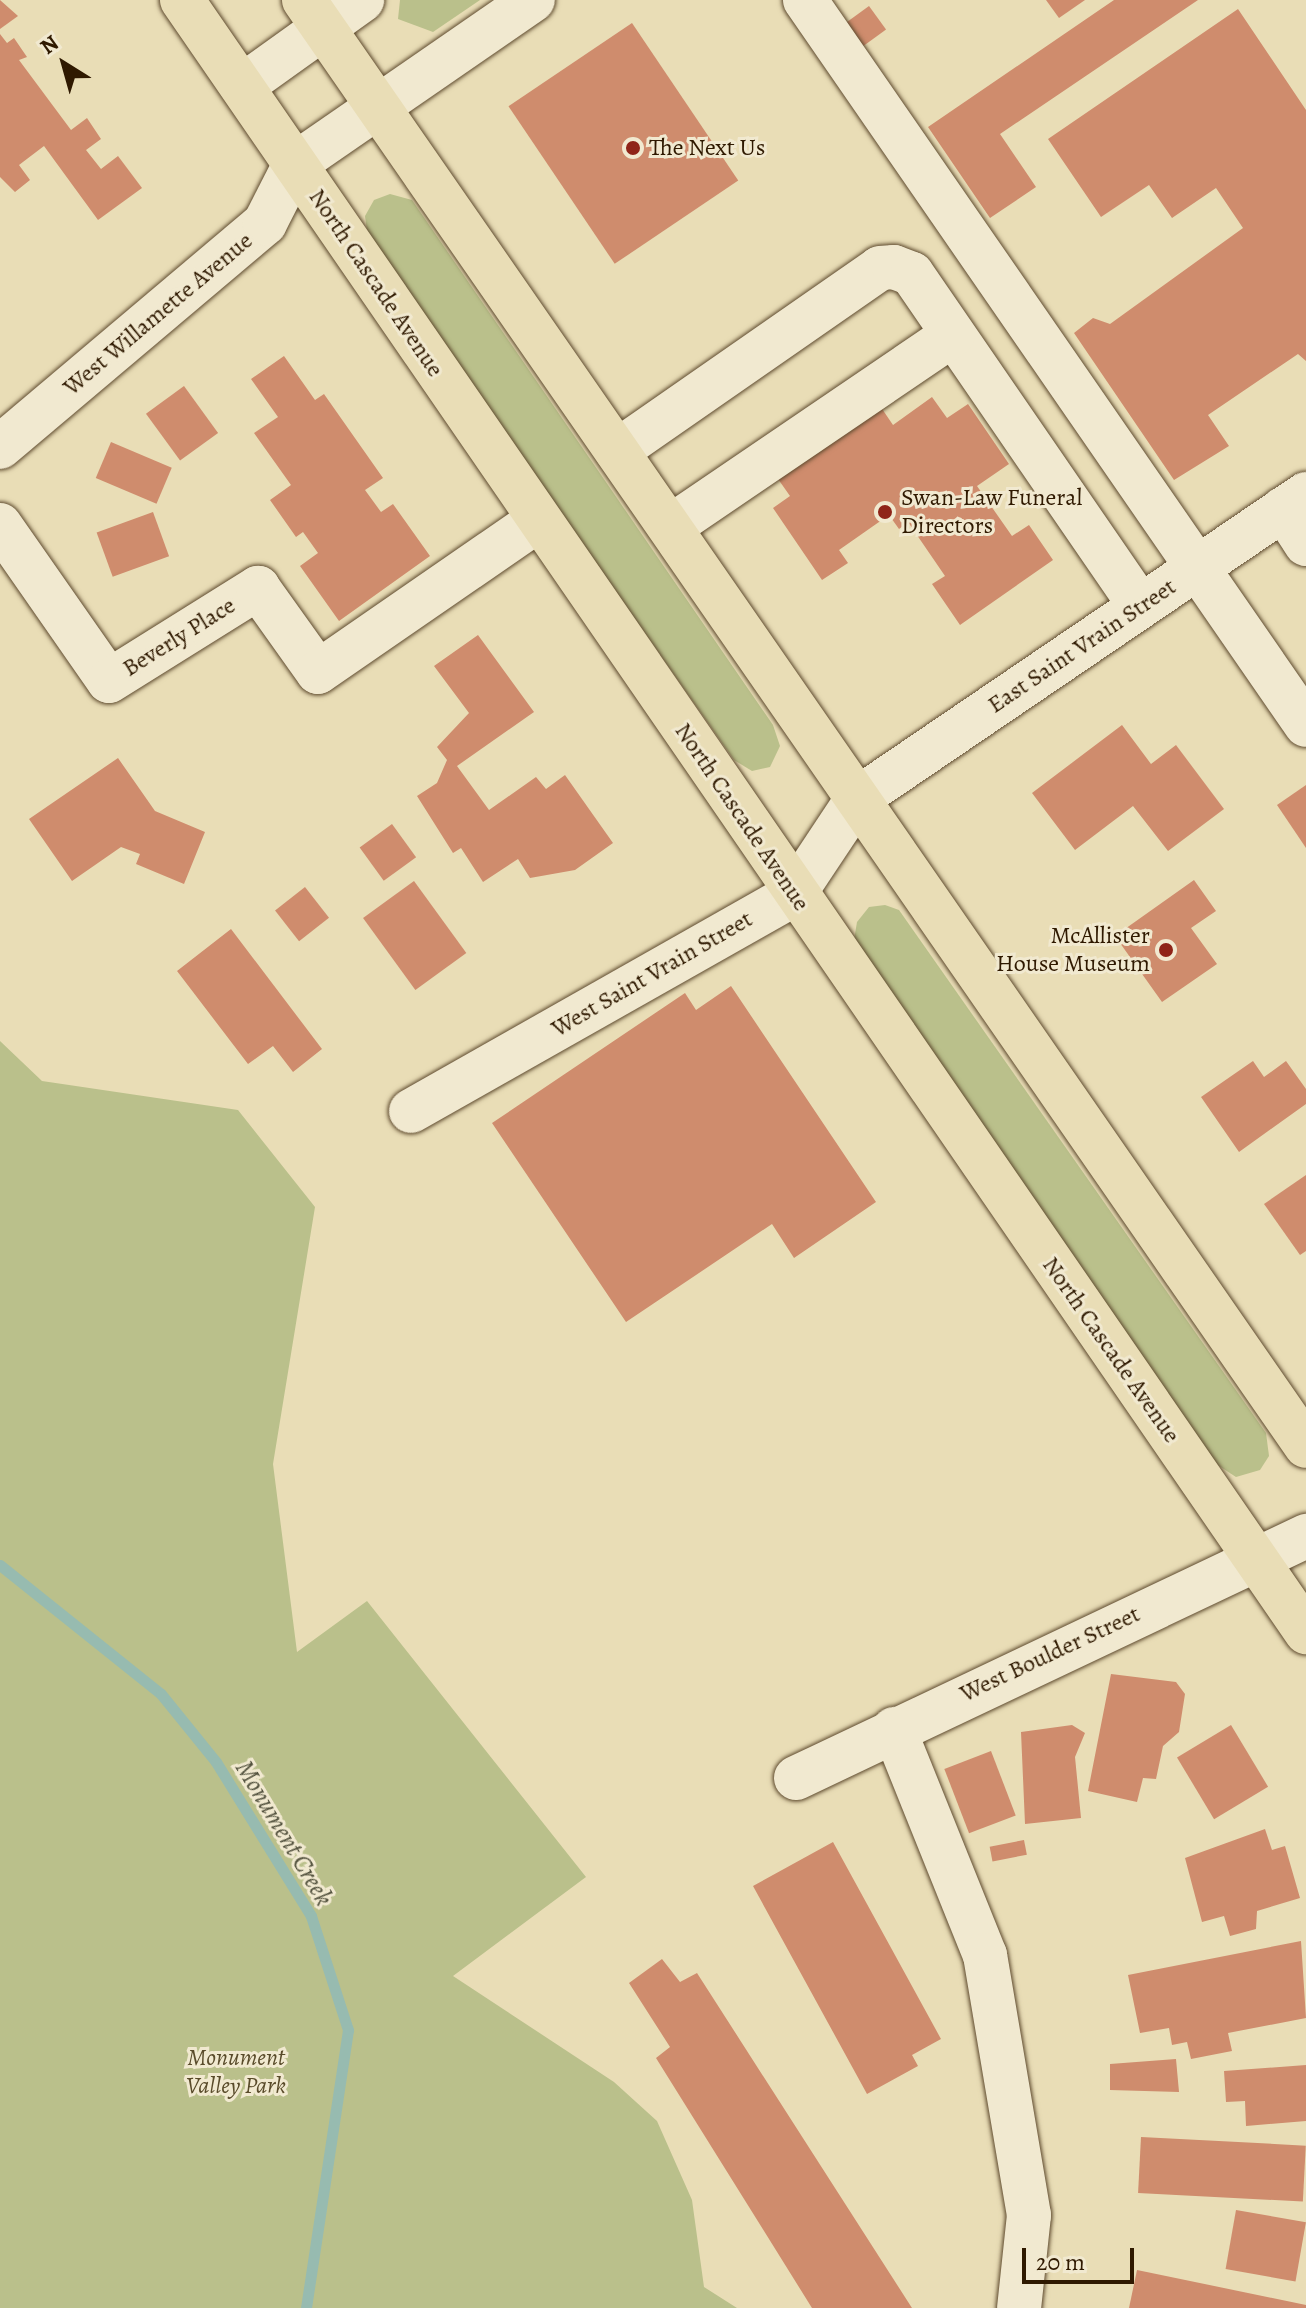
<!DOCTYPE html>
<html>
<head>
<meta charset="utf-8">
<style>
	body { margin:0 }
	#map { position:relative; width:1306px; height:2308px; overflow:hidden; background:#e9ddb6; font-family:Alegreya,serif }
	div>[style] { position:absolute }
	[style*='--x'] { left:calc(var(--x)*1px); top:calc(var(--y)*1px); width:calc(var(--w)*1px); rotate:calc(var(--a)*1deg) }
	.green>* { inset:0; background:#bac08b }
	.stream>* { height:11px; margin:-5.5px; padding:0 5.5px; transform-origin:5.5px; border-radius:5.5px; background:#97bbb0 }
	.building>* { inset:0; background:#cf8c6d; transform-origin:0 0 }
	.roads { filter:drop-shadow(0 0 2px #5e4a2e) drop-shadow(0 0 2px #5e4a2e) }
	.minor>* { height:44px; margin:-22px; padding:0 22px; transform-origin:22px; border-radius:22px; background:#f1e9d0 }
	.major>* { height:44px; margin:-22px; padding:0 22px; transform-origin:22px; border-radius:22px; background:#e9ddb6 }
	.dots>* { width:22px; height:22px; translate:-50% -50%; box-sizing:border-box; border:4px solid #f1e9d0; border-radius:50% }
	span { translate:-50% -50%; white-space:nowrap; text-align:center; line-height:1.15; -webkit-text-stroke:6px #f1e9d0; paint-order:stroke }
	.poi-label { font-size:24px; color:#2f1900 }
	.left { translate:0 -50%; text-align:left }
	.right { translate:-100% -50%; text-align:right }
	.street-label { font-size:24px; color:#2f1900 }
	.park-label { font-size:24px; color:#594b2a; font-style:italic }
	.water-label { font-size:26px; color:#53523e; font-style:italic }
	.north { position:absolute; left:24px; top:24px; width:80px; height:80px; -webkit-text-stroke:6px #f1e9d0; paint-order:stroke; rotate:323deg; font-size:22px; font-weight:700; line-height:32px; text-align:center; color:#2f1900 }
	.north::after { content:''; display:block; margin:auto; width:28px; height:36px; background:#2f1900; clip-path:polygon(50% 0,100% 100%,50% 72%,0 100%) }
	.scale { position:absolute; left:1022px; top:2248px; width:112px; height:36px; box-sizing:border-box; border:4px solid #2f1900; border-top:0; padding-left:10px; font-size:24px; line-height:28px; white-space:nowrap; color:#2f1900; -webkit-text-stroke:6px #f1e9d0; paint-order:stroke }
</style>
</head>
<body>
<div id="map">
	<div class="green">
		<i style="clip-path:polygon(400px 0,480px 0,433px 32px,398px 19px)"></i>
		<i style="clip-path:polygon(390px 194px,412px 200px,773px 725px,780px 746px,770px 767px,752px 771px,734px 760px,368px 238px,365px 216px,374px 200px)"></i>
		<i style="clip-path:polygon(885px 905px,899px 910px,1266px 1433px,1269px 1456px,1260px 1470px,1236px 1477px,1213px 1462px,854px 940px,857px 922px,869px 907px)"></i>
		<i style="clip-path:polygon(0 1041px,42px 1081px,238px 1110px,315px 1207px,273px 1464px,297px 1652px,367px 1601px,586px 1877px,453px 1976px,614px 2082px,657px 2121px,692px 2200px,704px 2287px,737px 2308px,0 2308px)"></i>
	</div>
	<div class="stream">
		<i style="--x:0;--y:1565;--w:206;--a:38.7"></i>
		<i style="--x:161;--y:1694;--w:87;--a:51"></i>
		<i style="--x:216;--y:1762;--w:181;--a:58.3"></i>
		<i style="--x:311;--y:1916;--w:120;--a:72"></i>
		<i style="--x:348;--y:2030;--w:281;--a:98.6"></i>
	</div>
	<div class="building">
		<i style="clip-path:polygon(0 0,18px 16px,0 29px)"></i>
		<i style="clip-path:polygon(1046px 0,1085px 0,1059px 18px)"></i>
		<i style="clip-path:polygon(1114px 0,1198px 0,1000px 134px,1036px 187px,990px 218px,928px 127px)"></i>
		<i style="left:869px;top:6px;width:29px;height:34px;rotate:54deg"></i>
		<i style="clip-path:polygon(1238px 9px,1306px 110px,1306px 361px,1298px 354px,1208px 415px,1229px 446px,1174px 480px,1074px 333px,1093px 318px,1110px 324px,1243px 228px,1216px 188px,1172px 218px,1149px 185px,1101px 217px,1048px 139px)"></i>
		<i style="left:632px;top:23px;width:190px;height:149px;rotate:56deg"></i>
		<i style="clip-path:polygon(0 34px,7px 43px,14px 38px,27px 57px,19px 60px,71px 130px,87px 118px,101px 139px,86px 150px,101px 169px,118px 156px,142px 188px,98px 220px,44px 146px,19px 165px,30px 180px,15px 192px,0 177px)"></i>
		<i style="clip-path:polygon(284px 356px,315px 400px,324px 394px,383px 478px,365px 490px,381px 512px,393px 504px,430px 556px,339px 621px,300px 566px,318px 553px,303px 532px,296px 537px,270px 500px,291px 485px,254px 433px,278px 417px,251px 379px)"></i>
		<i style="left:184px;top:386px;width:58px;height:47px;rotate:54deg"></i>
		<i style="clip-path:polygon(874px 397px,893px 425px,932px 397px,947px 418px,968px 404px,1009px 464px,977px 486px,1012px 536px,1029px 525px,1053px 560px,960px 625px,932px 584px,945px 576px,908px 522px,899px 529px,889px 515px,839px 550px,848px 563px,822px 580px,773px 508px,790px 496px,771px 469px)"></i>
		<i style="left:111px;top:442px;width:66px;height:39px;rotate:23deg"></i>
		<i style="left:153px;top:512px;width:47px;height:60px;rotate:70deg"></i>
		<i style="clip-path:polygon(478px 635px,534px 712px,457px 766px,489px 810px,536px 777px,546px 789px,565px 775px,613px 843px,575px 870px,530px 878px,518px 859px,483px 882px,461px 848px,453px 853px,417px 796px,437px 783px,447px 760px,437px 747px,469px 713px,434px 666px)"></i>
		<i style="clip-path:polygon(1122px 725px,1151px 764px,1176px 745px,1224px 809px,1168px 851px,1133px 806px,1075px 850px,1032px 793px)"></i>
		<i style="clip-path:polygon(118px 758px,155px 811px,205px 832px,184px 884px,136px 864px,140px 854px,121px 847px,72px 881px,29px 819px)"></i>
		<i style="clip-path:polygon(1306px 785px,1306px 848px,1277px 805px)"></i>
		<i style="left:392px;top:824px;width:41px;height:40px;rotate:54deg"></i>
		<i style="clip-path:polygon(1194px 880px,1216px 911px,1191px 928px,1217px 964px,1162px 1002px,1115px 936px)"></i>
		<i style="left:414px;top:881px;width:89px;height:63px;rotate:54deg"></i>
		<i style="left:305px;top:887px;width:39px;height:38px;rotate:52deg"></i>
		<i style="clip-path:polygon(231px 929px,322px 1049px,293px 1072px,273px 1046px,248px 1064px,177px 971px)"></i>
		<i style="clip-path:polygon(731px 986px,876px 1202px,794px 1258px,772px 1224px,626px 1322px,492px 1123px,685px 993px,696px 1010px)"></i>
		<i style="clip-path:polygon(1253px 1061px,1264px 1077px,1286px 1061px,1306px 1089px,1306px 1104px,1239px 1152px,1201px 1097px)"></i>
		<i style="clip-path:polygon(1306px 1175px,1306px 1251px,1300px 1255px,1264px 1204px)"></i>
		<i style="clip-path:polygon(1111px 1674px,1176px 1682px,1185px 1694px,1179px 1732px,1163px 1746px,1156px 1779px,1143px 1778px,1137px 1802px,1088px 1791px)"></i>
		<i style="clip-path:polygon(1072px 1725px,1085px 1733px,1075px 1757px,1081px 1818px,1025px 1824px,1021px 1732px)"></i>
		<i style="left:1231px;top:1725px;width:72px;height:63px;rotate:59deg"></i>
		<i style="left:991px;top:1751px;width:69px;height:50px;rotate:69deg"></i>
		<i style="clip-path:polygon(1265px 1829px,1272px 1850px,1285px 1846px,1300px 1898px,1257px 1911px,1256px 1929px,1230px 1936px,1224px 1916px,1202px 1922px,1185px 1858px)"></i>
		<i style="left:1024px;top:1840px;width:15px;height:35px;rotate:79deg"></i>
		<i style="clip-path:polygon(833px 1842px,941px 2039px,912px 2055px,918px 2066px,867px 2094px,753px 1886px)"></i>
		<i style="clip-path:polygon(1301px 1941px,1306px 2018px,1228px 2033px,1232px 2051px,1191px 2059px,1187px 2042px,1172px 2045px,1169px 2028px,1140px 2033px,1128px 1975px)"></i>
		<i style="clip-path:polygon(662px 1959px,680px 1982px,697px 1973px,912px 2308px,812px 2308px,656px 2058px,670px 2047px,629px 1983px)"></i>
		<i style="clip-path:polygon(1176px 2059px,1179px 2092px,1110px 2090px,1110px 2064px)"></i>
		<i style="clip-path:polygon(1306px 2065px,1306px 2121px,1246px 2126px,1245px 2101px,1226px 2102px,1224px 2071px)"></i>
		<i style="left:1141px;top:2137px;width:165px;height:56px;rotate:3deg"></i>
		<i style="left:1236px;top:2210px;width:71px;height:60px;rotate:10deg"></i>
		<i style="clip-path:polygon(1137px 2270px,1306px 2305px,1306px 2308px,1129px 2308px)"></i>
	</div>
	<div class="roads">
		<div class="minor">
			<i style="--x:805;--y:0;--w:881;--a:55.35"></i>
			<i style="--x:242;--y:86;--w:148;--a:-35.6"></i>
			<i style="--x:0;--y:447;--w:347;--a:-40.2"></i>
			<i style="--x:265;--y:223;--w:66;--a:-63"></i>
			<i style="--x:295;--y:164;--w:289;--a:-34.6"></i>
			<i style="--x:617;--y:451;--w:320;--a:-34.8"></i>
			<i style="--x:880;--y:268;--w:14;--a:-4"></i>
			<i style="--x:894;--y:267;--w:19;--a:21"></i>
			<i style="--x:912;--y:274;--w:403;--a:55.5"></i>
			<i style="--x:1283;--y:509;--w:42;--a:56.7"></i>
			<i style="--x:0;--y:525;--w:190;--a:55.1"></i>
			<i style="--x:109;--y:681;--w:176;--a:-32"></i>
			<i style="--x:258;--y:588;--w:103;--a:54.5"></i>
			<i style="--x:318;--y:672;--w:267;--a:-34.6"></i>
			<i style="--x:670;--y:527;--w:342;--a:-34.2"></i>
			<i style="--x:411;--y:1111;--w:440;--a:-29.5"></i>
			<i style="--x:794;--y:894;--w:114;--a:-56.4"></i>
			<i style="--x:857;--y:799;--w:543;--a:-34.19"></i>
			<i style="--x:894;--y:1729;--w:244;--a:68.1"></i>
			<i style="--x:985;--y:1955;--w:264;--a:80.4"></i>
			<i style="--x:1029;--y:2215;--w:94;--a:96.1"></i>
			<i style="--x:796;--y:1778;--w:565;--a:-25.38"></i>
		</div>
		<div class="major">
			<i style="--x:182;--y:0;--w:1982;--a:55.44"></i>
			<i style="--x:304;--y:0;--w:1759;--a:55.28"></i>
		</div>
	</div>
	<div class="dots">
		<i style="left:633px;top:148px;background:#8f2418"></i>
		<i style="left:885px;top:512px;background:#8f2418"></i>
		<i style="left:1166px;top:950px;background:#8f2418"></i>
	</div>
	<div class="poi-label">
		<span class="left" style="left:649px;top:148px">The Next Us</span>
		<span class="left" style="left:901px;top:512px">Swan-Law Funeral<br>Directors</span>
		<span class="right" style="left:1150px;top:950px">McAllister<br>House Museum</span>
	</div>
	<div class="street-label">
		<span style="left:376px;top:283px;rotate:56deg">North Cascade Avenue</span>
		<span style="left:158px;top:314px;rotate:-40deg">West Willamette Avenue</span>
		<span style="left:179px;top:637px;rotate:-32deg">Beverly Place</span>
		<span style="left:1082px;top:646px;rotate:-34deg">East Saint Vrain Street</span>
		<span style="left:742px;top:817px;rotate:56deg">North Cascade Avenue</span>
		<span style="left:652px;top:974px;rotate:-30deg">West Saint Vrain Street</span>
		<span style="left:1111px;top:1350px;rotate:55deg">North Cascade Avenue</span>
		<span style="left:1050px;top:1654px;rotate:-25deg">West Boulder Street</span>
	</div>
	<div class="park-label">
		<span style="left:236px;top:2072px">Monument<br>Valley Park</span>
	</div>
	<div class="water-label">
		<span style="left:284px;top:1833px;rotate:59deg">Monument Creek</span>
	</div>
	<div class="north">N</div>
	<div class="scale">20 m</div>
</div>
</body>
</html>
